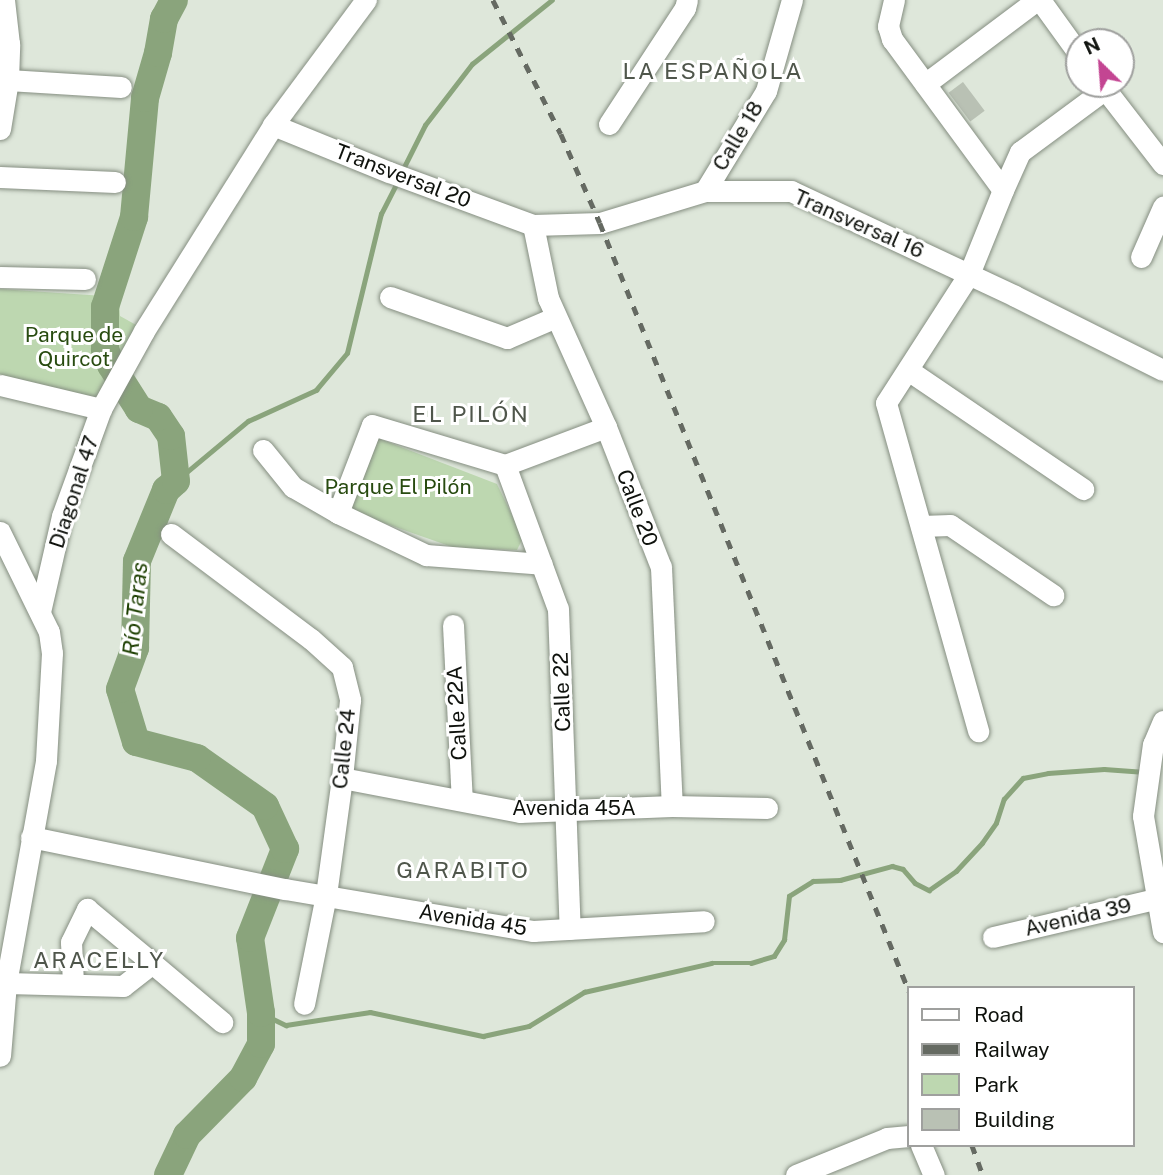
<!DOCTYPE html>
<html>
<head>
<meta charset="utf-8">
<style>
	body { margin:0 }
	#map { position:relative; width:1163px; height:1175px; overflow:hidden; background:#dee7da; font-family:"Public Sans",sans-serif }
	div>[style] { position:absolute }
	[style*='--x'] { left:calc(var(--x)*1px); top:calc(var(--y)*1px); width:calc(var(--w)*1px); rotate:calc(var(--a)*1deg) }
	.green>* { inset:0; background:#bdd7b0 }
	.stream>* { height:4.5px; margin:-2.25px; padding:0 2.25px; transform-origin:2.25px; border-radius:2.25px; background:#8aa47c }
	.river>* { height:28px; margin:-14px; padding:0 14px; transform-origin:14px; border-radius:14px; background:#8aa47c }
	.building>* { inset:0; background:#b9c1b4; transform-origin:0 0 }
	.roads { filter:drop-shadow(0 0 2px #858e81) drop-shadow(0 0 2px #858e81) }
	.minor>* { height:21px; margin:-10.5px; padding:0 10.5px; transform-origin:10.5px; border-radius:10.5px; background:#fff }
	.rail>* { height:4.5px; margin-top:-2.25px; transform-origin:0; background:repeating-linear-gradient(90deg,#656a62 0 9px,transparent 0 18px) }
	span { translate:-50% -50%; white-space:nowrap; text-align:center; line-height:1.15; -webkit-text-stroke:6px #fff; paint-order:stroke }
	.street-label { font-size:21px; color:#0f120d }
	.park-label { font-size:21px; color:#284b10 }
	.neighbourhood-label { font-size:23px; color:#4f564b; letter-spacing:2px }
	.water-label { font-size:23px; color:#1d3f01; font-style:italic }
	.legend { position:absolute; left:907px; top:986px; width:228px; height:161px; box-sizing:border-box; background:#fff; border:2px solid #9fa09e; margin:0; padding:9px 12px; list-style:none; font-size:21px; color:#0f120d }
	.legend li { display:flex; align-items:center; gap:14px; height:35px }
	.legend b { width:35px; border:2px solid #9fa09e }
	.north { position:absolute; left:1065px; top:28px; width:70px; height:70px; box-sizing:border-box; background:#fff; border:2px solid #9fa09e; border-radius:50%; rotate:335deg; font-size:19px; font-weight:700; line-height:28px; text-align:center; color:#0f120d }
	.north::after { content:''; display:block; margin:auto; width:24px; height:32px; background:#c34592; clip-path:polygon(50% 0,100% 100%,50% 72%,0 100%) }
</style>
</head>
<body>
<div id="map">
	<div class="green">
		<i style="clip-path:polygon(0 289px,119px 297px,120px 316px,138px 326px,101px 409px,0 380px)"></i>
		<i style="clip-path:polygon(375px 437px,497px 484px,523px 538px,517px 550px,455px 548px,347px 510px)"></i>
	</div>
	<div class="stream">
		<i style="--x:402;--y:171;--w:51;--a:-63.4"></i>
		<i style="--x:425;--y:125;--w:77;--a:-52.4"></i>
		<i style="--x:472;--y:64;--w:102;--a:-38.7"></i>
		<i style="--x:176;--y:481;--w:94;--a:-39.8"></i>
		<i style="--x:248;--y:421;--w:75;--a:-24.5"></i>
		<i style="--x:316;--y:390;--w:48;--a:-50"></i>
		<i style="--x:347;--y:353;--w:143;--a:-76.3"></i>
		<i style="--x:381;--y:214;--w:36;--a:-63"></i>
		<i style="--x:261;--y:1013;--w:28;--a:26"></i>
		<i style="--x:286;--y:1025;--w:85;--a:-8.8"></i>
		<i style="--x:370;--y:1012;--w:116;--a:12"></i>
		<i style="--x:483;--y:1036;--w:47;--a:-12.3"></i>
		<i style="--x:529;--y:1026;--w:65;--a:-31.7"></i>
		<i style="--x:584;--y:992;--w:131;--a:-12.8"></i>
		<i style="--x:712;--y:963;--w:39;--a:0"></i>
		<i style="--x:751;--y:963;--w:24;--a:-17"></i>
		<i style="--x:774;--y:956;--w:19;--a:-58"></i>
		<i style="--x:784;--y:940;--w:44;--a:-83.5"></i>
		<i style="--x:789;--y:896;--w:28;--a:-32"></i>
		<i style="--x:813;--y:881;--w:27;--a:-2"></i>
		<i style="--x:840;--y:880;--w:54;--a:-15.1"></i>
		<i style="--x:892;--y:866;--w:11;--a:15"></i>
		<i style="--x:903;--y:869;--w:18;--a:49"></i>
		<i style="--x:915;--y:883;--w:16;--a:27"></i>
		<i style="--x:929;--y:890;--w:33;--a:-35"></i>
		<i style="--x:956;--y:871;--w:38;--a:-47"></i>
		<i style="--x:982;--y:843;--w:24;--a:-55"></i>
		<i style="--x:996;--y:823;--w:25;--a:-72"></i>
		<i style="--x:1004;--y:799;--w:28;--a:-48"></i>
		<i style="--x:1023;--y:778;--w:25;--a:-11"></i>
		<i style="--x:1048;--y:773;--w:56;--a:-4.1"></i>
		<i style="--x:1104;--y:769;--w:41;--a:4.2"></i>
	</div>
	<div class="river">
		<i style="--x:168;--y:1175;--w:44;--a:-64.6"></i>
		<i style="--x:187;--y:1135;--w:80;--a:-45.5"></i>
		<i style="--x:243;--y:1078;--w:38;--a:-62"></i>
		<i style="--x:261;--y:1044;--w:31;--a:-90"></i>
		<i style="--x:261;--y:1013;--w:76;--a:-98.3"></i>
		<i style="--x:250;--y:938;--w:96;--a:-68.5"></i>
		<i style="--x:285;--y:849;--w:47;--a:-114.9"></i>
		<i style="--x:265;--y:806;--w:83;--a:-144.8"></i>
		<i style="--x:197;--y:758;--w:63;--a:-165.3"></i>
		<i style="--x:136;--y:742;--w:55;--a:-106.8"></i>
		<i style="--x:120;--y:689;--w:44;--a:-69.9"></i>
		<i style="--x:135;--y:648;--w:87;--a:-88.7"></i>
		<i style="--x:137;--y:561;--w:77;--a:-67.8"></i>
		<i style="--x:166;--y:490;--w:13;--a:-42"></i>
		<i style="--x:176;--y:481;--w:45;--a:-96.3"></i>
		<i style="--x:171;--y:436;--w:23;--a:-124"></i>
		<i style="--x:158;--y:417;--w:21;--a:-157"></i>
		<i style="--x:139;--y:409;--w:52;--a:-122.5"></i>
		<i style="--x:111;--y:365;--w:17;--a:-111"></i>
		<i style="--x:105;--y:349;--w:42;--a:-90"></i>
		<i style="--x:105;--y:307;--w:95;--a:-72.1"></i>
		<i style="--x:134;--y:217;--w:120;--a:-84.7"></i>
		<i style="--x:145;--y:98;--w:47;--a:-73.9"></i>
		<i style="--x:158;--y:53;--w:35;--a:-80"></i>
		<i style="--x:164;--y:19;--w:21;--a:-62"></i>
	</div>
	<div class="building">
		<i style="left:963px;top:82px;width:36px;height:18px;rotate:53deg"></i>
	</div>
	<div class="roads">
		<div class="minor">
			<i style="--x:894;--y:0;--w:27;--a:103"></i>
			<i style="--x:888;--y:26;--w:14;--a:73"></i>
			<i style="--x:892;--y:39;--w:187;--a:53.7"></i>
			<i style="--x:1003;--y:190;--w:91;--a:112"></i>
			<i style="--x:969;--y:274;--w:153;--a:122.8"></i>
			<i style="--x:886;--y:403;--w:341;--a:74.3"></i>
			<i style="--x:1040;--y:0;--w:67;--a:54.2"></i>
			<i style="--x:8;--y:80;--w:113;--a:3.5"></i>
			<i style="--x:925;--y:84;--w:140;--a:-36.9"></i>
			<i style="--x:1105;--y:89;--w:95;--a:52.3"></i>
			<i style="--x:609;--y:124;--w:139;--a:-56.8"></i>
			<i style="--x:685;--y:8;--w:8;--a:-76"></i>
			<i style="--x:273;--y:125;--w:125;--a:22.1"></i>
			<i style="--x:389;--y:172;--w:153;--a:20.2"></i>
			<i style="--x:533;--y:225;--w:67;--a:-1.7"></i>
			<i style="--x:600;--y:223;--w:110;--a:-16.9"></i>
			<i style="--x:705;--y:191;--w:86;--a:0"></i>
			<i style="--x:791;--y:191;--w:247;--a:25.1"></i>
			<i style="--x:1015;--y:296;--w:165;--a:26.6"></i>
			<i style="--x:0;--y:129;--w:50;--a:-80.7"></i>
			<i style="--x:8;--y:80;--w:36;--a:-88"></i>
			<i style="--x:9;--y:44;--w:44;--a:-96.5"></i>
			<i style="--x:0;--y:177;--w:115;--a:2.5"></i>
			<i style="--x:1003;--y:190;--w:42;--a:-65.9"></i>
			<i style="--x:1020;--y:152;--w:106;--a:-36.5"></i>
			<i style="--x:1105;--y:89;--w:6;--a:-129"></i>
			<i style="--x:705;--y:191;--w:117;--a:-58.6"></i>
			<i style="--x:766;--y:91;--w:95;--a:-74.1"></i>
			<i style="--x:533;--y:225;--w:75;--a:78.4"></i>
			<i style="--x:548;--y:298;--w:141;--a:65.8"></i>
			<i style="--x:606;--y:427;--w:150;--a:68.6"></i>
			<i style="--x:661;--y:567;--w:239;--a:87.4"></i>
			<i style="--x:1141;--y:257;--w:55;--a:-66.3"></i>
			<i style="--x:0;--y:277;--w:85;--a:1.3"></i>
			<i style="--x:390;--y:297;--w:124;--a:19.3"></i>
			<i style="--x:507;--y:338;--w:53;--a:-23.2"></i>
			<i style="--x:908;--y:370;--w:212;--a:34.2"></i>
			<i style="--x:0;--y:385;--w:104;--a:13.4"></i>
			<i style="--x:263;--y:450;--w:48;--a:51"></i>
			<i style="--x:293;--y:487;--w:52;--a:30"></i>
			<i style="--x:338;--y:513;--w:98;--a:25.5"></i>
			<i style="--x:426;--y:555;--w:116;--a:4.4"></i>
			<i style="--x:505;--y:465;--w:153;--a:69.8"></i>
			<i style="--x:558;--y:609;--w:320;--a:87.9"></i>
			<i style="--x:338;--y:513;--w:94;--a:-68.9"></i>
			<i style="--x:372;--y:425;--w:139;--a:16.7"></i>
			<i style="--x:505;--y:465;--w:108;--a:-20.6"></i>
			<i style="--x:921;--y:526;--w:29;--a:-2"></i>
			<i style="--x:950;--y:525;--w:125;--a:34.2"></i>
			<i style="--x:0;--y:532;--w:111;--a:63.9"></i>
			<i style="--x:49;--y:632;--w:21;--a:82"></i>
			<i style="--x:52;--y:653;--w:108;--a:93.2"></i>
			<i style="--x:46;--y:761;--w:226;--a:100.2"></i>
			<i style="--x:6;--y:983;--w:73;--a:94.7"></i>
			<i style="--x:171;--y:534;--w:175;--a:36.9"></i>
			<i style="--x:311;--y:639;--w:42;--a:42.1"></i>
			<i style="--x:342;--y:667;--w:34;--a:76"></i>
			<i style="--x:350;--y:700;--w:78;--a:95.9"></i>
			<i style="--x:342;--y:778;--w:118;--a:97.8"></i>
			<i style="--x:326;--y:895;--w:111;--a:101.4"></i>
			<i style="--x:40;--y:612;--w:98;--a:-77.1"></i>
			<i style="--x:62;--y:516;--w:114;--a:-70"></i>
			<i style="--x:101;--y:409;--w:89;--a:-61.1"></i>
			<i style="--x:144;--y:331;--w:243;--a:-57.9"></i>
			<i style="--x:273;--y:125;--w:156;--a:-53.4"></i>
			<i style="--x:453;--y:625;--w:175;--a:87.1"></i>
			<i style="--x:1163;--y:721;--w:25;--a:113"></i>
			<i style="--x:1153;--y:744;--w:73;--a:97.9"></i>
			<i style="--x:1143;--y:816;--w:118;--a:80.2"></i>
			<i style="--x:342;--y:778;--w:181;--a:10.8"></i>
			<i style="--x:520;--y:812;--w:152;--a:-2.3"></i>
			<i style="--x:672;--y:806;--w:95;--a:1.2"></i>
			<i style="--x:31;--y:837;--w:259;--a:11.6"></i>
			<i style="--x:285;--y:889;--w:252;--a:9.6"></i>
			<i style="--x:533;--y:931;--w:171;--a:-3.3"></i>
			<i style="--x:993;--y:937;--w:175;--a:-13.2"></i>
			<i style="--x:6;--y:983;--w:117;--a:1.5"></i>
			<i style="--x:123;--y:986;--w:37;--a:-38"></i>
			<i style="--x:152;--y:963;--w:92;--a:40.1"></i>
			<i style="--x:73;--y:983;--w:41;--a:-92.8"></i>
			<i style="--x:71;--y:942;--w:37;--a:-64"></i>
			<i style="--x:87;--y:909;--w:85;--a:39.7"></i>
			<i style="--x:921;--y:1145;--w:33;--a:67"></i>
			<i style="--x:796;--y:1175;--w:98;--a:-22.1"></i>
			<i style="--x:887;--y:1138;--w:22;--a:-5"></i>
		</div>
	</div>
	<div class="rail">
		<i style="--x:493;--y:0;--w:150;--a:63.1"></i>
		<i style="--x:561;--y:134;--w:97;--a:66.3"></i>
		<i style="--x:600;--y:223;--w:828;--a:68.08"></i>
		<i style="--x:972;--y:1145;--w:32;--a:70"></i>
	</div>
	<div class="street-label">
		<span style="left:738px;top:136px;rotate:-59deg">Calle 18</span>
		<span style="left:403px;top:176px;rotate:21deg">Transversal 20</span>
		<span style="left:859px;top:224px;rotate:24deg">Transversal 16</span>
		<span style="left:74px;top:492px;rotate:-72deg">Diagonal 47</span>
		<span style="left:637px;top:508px;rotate:69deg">Calle 20</span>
		<span style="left:562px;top:692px;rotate:-92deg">Calle 22</span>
		<span style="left:457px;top:713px;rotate:-93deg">Calle 22A</span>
		<span style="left:344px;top:749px;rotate:-84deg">Calle 24</span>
		<span style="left:574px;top:808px">Avenida 45A</span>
		<span style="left:1078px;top:917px;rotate:-13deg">Avenida 39</span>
		<span style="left:473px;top:920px;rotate:9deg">Avenida 45</span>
	</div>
	<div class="park-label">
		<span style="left:74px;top:347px">Parque de<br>Quircot</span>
		<span style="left:398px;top:487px">Parque El Pilón</span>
	</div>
	<div class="neighbourhood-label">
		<span style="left:713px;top:71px">LA ESPAÑOLA</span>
		<span style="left:471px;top:414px">EL PILÓN</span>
		<span style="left:463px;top:870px">GARABITO</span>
		<span style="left:99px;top:960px">ARACELLY</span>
	</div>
	<div class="water-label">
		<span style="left:135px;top:609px;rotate:-84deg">Río Taras</span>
	</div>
	<ul class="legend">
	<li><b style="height:9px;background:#fff"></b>Road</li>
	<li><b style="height:9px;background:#656a62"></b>Railway</li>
	<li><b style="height:19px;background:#bdd7b0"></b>Park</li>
	<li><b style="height:19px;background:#b9c1b4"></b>Building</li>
	</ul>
	<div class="north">N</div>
</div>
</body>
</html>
